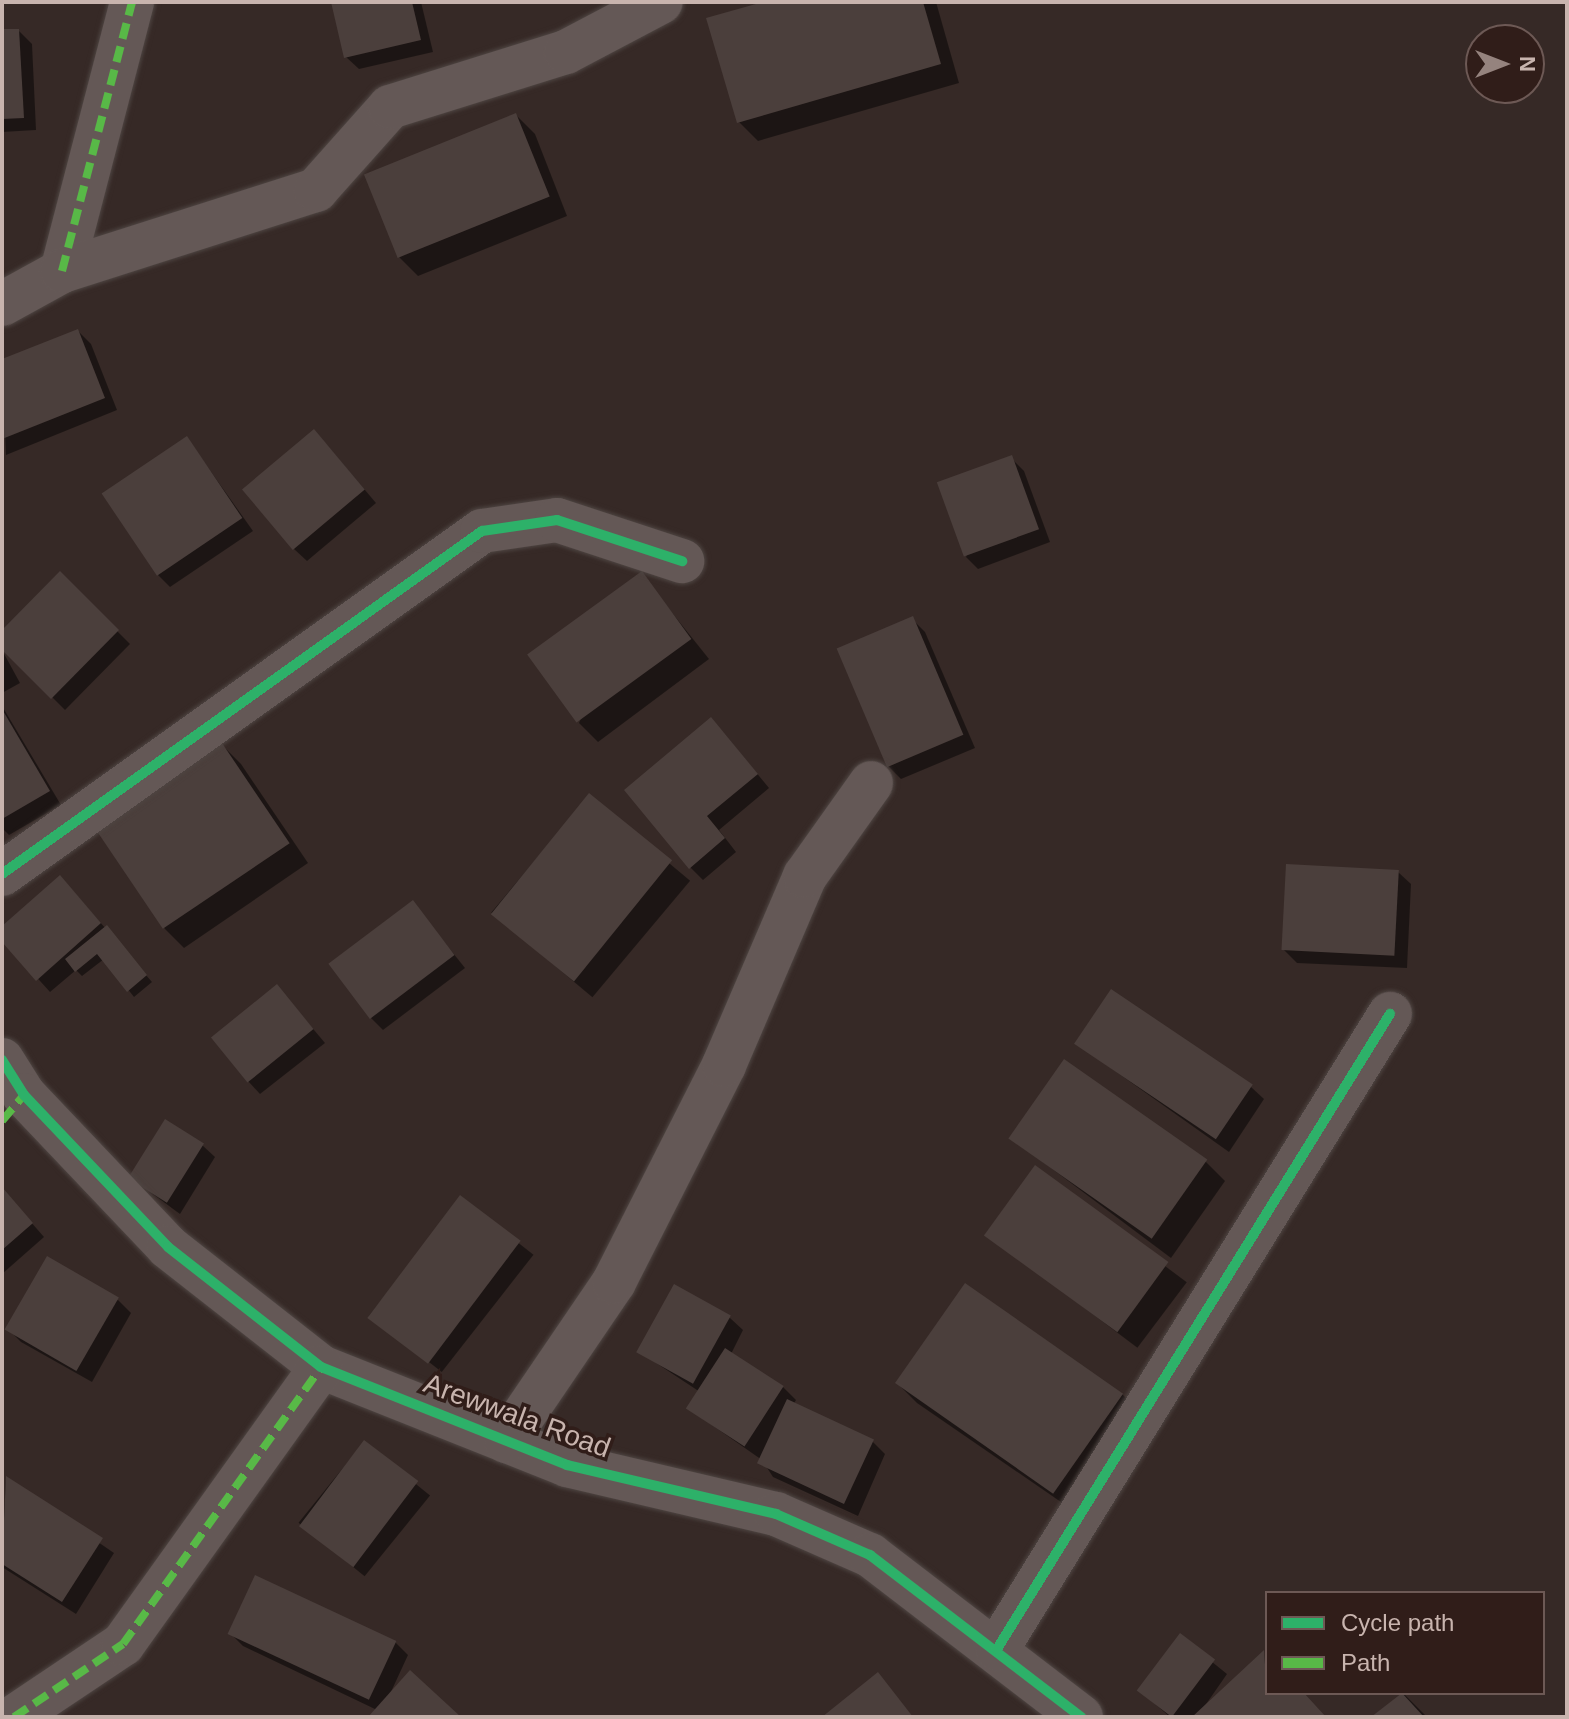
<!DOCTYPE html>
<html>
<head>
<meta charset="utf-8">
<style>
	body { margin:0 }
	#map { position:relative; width:1569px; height:1719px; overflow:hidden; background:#362926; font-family:Arial,sans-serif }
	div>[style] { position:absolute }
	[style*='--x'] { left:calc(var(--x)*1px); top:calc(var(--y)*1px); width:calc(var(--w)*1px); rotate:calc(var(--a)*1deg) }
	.shadow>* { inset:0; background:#0007; transform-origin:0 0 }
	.building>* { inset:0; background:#4b3f3c; transform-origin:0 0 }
	.roads { filter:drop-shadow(0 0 2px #4e4542) drop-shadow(0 0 2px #4e4542) }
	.minor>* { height:44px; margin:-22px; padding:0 22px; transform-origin:22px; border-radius:22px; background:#645856 }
	.quiet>* { height:8px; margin-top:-4px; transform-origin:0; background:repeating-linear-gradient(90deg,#58b947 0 16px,transparent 0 24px) }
	.cycleway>* { height:10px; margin:-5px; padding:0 5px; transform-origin:5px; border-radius:5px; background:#2db169 }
	span { translate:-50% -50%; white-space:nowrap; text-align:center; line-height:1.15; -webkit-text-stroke:7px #301d19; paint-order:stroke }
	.street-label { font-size:28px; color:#c8b4ae }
	.frame { position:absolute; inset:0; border:4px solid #c8b4ae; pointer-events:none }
	.legend { position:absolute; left:1265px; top:1591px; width:280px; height:104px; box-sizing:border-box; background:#301d19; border:2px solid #6d5955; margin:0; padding:10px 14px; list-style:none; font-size:24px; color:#c8b4ae }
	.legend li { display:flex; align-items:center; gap:16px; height:40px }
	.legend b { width:40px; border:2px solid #6d5955 }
	.north { position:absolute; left:1465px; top:24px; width:80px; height:80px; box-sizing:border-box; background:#301d19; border:2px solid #6d5955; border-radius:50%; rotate:90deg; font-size:22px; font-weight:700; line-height:32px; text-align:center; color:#c8b4ae }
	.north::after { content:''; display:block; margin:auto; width:28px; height:36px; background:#95837e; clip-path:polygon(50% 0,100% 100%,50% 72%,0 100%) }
</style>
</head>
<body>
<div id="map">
	<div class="shadow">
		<i style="clip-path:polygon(333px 2px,421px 2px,433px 52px,359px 69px,346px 57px)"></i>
		<i style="clip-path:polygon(770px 2px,936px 2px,959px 83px,758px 141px,739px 122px)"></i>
		<i style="clip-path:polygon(2px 31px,19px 31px,32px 44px,36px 130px,2px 132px)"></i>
		<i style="clip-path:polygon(516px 115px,535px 134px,567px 216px,418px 276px,399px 257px)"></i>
		<i style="clip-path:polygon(78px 331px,91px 344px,117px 410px,6px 455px,2px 361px)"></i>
		<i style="clip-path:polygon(187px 438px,253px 531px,170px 587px,157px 574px)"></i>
		<i style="clip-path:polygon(327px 445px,376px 503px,307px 561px,294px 549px)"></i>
		<i style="clip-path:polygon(1011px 458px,1024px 471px,1050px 542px,978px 569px,966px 557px)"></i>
		<i style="clip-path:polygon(60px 574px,130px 644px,65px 710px,2px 647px,2px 632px)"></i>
		<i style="clip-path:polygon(641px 574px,709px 659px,598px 742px,579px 723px)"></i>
		<i style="clip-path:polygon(912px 619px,925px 632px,975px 748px,901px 779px,888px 766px)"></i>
		<i style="clip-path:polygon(2px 650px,20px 683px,2px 693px)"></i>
		<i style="clip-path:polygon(2px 706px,61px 805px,9px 835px,2px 828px)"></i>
		<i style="clip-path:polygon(723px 732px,769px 788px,719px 830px,736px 852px,703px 880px,690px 867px)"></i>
		<i style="clip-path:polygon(222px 745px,241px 764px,308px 863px,184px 948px,165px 929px,98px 830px)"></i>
		<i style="left:589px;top:796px;width:132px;height:152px;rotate:40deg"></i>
		<i style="clip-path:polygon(1398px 872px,1411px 884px,1407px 968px,1297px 963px,1284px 950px)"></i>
		<i style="clip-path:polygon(73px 891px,152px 982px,134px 997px,104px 959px,82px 976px,76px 970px,50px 992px,2px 939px,2px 928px)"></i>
		<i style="clip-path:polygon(413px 903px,465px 968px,383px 1030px,370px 1017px)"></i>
		<i style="clip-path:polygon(277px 986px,325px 1043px,260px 1094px,248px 1081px)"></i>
		<i style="clip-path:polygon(1077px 1044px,1251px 1087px,1264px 1099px,1229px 1152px)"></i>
		<i style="clip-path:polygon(1011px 1138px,1206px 1162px,1225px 1181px,1171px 1258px)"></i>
		<i style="clip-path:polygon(202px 1145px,215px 1157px,180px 1214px,131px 1178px)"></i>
		<i style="left:1035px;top:1168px;width:190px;height:82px;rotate:37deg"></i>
		<i style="clip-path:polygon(2px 1189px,44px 1237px,2px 1274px)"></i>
		<i style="left:461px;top:1198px;width:92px;height:149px;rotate:38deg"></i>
		<i style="clip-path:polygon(118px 1300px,131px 1313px,92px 1382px,21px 1342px,8px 1329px)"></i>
		<i style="clip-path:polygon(730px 1318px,743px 1330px,731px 1354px,783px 1387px,796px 1400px,793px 1405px,872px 1441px,885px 1454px,858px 1516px,773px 1477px,762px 1460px,689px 1409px,700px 1392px,641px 1353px)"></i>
		<i style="clip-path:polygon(898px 1384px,1122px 1394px,1141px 1413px,1074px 1511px,917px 1403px)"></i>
		<i style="left:364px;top:1442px;width:85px;height:104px;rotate:39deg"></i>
		<i style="clip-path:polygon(6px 1479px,114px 1553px,76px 1614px,2px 1567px)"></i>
		<i style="clip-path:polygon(230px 1633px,395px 1642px,408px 1655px,390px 1694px,458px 1717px,371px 1717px,377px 1710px,243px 1646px)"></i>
		<i style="clip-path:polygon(1180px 1636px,1227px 1674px,1202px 1710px,1264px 1653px,1267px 1693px,1302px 1693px,1324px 1717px,1170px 1717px,1139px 1690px)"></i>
		<i style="clip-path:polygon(1404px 1694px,1427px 1717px,1374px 1717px)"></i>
	</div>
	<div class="building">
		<i style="clip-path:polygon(331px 2px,412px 2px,421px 40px,344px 58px)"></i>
		<i style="clip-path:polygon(763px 2px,923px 2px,941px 64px,737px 123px,706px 18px)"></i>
		<i style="clip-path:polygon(2px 29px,19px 29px,24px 118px,2px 119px)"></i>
		<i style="left:516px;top:113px;width:90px;height:164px;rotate:68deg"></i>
		<i style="clip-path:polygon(78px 329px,105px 398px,2px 439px,2px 359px)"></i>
		<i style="left:314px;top:429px;width:79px;height:94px;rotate:50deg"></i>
		<i style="left:187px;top:436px;width:99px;height:103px;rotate:56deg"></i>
		<i style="left:1012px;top:455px;width:79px;height:80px;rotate:70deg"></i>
		<i style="clip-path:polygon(60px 571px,119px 630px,51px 699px,2px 650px,2px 630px)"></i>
		<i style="left:642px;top:571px;width:84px;height:142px;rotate:54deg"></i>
		<i style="left:913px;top:616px;width:129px;height:83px;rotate:67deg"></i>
		<i style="clip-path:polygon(2px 709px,50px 791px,2px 819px)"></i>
		<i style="clip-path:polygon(711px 717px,758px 774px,707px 816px,725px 838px,689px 869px,624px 790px)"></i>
		<i style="left:222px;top:743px;width:121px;height:153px;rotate:56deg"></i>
		<i style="left:589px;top:793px;width:107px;height:156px;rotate:39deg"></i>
		<i style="left:1286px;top:864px;width:113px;height:86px;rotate:3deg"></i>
		<i style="clip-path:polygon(60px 875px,101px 923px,36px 981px,2px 942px,2px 926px)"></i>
		<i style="left:413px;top:900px;width:69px;height:106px;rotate:53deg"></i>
		<i style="clip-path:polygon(107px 925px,147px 975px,127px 992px,97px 954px,75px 972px,65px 959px)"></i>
		<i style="left:277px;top:984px;width:58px;height:85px;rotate:51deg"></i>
		<i style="left:1111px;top:989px;width:171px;height:66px;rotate:34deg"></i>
		<i style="left:1064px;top:1059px;width:175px;height:97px;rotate:35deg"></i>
		<i style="left:165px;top:1119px;width:46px;height:70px;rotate:32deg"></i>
		<i style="left:1035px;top:1165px;width:165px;height:87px;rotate:36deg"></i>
		<i style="clip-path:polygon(2px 1187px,33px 1223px,2px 1250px)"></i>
		<i style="left:460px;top:1195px;width:76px;height:154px;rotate:37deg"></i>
		<i style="left:47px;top:1256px;width:83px;height:85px;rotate:30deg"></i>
		<i style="left:965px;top:1283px;width:193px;height:122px;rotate:35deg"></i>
		<i style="left:674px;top:1284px;width:65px;height:78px;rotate:29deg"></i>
		<i style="left:725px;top:1348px;width:70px;height:72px;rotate:33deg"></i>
		<i style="left:787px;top:1399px;width:96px;height:71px;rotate:25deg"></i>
		<i style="left:364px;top:1440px;width:68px;height:108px;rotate:37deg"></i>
		<i style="clip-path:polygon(6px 1476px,103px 1538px,62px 1602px,2px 1564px)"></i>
		<i style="left:255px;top:1575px;width:156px;height:65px;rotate:25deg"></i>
		<i style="left:1180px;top:1633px;width:44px;height:72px;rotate:37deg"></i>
		<i style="clip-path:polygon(1264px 1650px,1267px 1693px,1304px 1693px,1326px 1717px,1192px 1717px)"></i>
		<i style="clip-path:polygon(410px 1670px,461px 1717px,368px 1717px)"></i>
		<i style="clip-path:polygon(878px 1672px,913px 1717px,822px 1717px)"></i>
		<i style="clip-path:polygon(1402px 1693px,1424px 1717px,1371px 1717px)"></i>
	</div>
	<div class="roads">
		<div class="minor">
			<i style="--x:62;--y:271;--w:278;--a:-75.4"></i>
			<i style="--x:2;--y:304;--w:68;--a:-28.8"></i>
			<i style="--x:62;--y:271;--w:267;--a:-17.7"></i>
			<i style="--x:316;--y:190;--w:111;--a:-48.3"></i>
			<i style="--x:390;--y:107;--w:184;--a:-17.4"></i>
			<i style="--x:566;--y:52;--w:107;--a:-27.8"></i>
			<i style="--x:2;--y:874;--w:590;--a:-35.55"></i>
			<i style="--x:482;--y:531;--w:76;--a:-8.3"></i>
			<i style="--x:557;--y:520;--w:132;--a:18.2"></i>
			<i style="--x:2;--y:1060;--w:41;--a:57.8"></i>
			<i style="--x:24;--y:1095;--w:209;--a:46.5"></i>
			<i style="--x:168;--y:1247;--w:194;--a:38.1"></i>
			<i style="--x:321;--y:1367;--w:265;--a:21.7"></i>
			<i style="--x:567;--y:1465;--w:215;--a:13.2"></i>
			<i style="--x:776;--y:1514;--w:103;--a:23.6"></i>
			<i style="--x:870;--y:1555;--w:266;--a:37.5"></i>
			<i style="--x:506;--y:1441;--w:192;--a:-55.8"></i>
			<i style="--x:614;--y:1282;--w:243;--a:-63.1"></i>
			<i style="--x:724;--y:1065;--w:206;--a:-66.8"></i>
			<i style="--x:805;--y:876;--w:114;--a:-54.6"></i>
			<i style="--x:997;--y:1649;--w:747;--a:-58.25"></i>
			<i style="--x:14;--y:1717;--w:131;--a:-33.8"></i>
			<i style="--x:123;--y:1644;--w:340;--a:-54.4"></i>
		</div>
	</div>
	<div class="quiet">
		<i style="--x:62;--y:271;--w:278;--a:-75.4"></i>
		<i style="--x:2;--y:1121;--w:34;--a:-50"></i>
		<i style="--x:14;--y:1717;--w:131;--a:-33.8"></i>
		<i style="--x:123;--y:1644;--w:340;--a:-54.4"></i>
	</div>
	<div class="cycleway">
		<i style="--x:2;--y:874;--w:590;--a:-35.55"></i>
		<i style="--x:482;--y:531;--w:76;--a:-8.3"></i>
		<i style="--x:557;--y:520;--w:132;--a:18.2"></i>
		<i style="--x:2;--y:1060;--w:41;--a:57.8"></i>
		<i style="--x:24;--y:1095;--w:209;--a:46.5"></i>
		<i style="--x:168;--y:1247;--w:194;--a:38.1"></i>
		<i style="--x:321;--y:1367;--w:265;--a:21.7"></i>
		<i style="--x:567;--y:1465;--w:215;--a:13.2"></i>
		<i style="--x:776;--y:1514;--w:103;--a:23.6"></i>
		<i style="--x:870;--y:1555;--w:266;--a:37.5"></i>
		<i style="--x:997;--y:1649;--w:747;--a:-58.25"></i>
	</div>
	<div class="street-label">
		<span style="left:517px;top:1416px;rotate:20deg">Arewwala Road</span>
	</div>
	<div class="frame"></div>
	<ul class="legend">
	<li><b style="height:10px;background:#2db169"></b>Cycle path</li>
	<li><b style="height:10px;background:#58b947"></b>Path</li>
	</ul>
	<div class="north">N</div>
</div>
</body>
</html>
